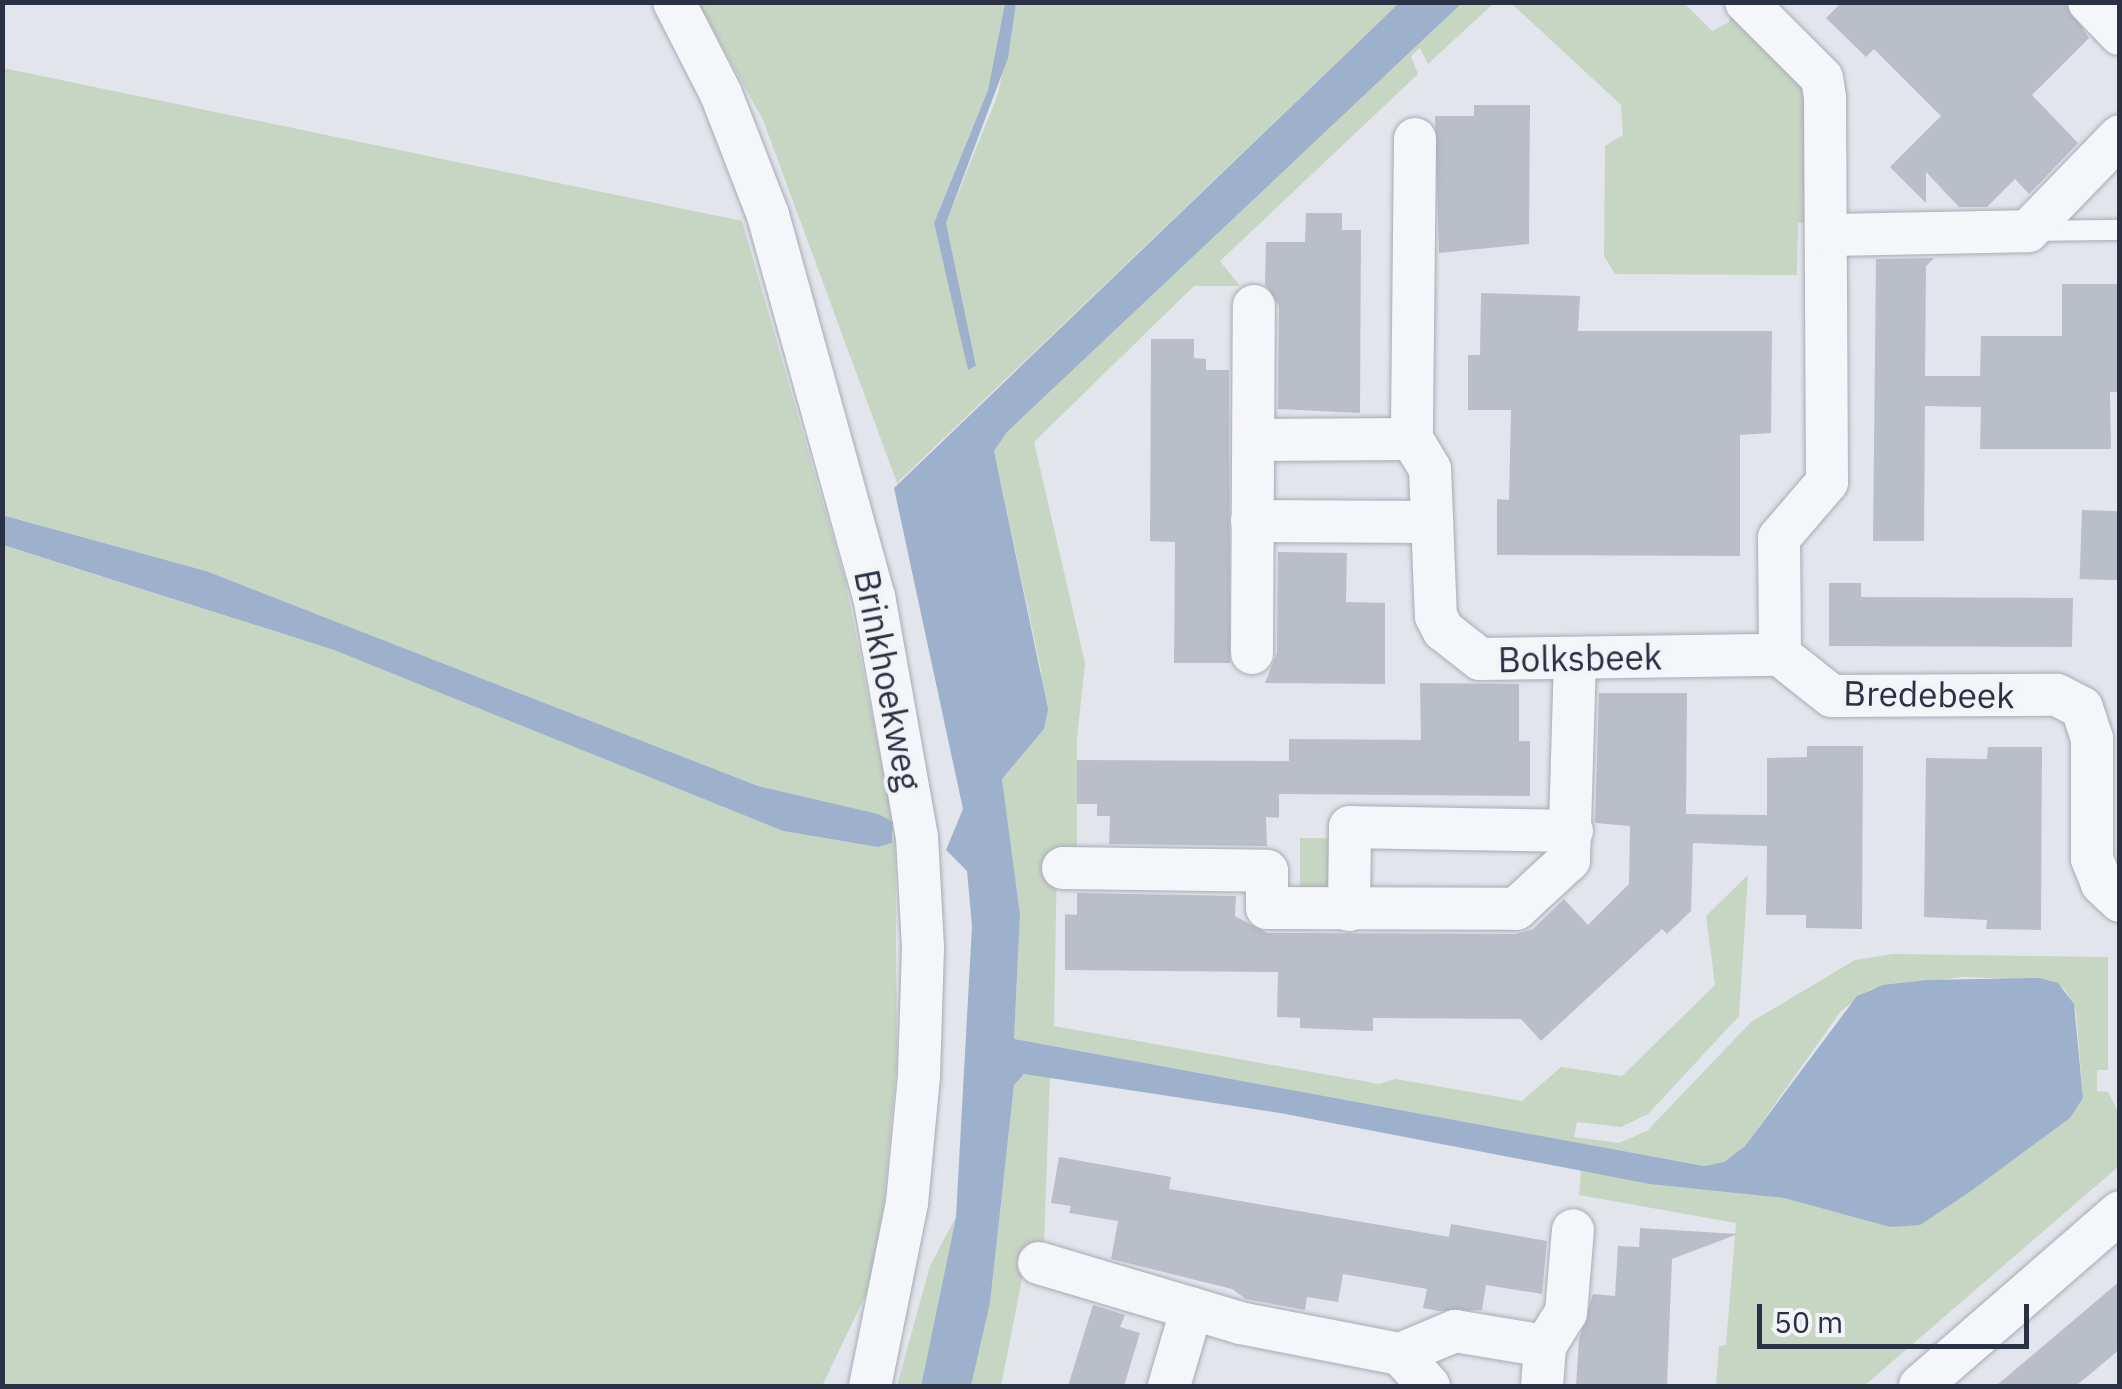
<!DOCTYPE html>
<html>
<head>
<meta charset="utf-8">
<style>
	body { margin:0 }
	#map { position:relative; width:2122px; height:1389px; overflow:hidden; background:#e2e5eb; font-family:"IBM Plex Sans",sans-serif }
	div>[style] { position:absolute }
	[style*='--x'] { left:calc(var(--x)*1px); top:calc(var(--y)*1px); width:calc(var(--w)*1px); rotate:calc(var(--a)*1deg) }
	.green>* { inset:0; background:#c7d5c3; transform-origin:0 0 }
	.water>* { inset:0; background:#9db0cc }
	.building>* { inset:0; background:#b9bec9; transform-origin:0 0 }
	.roads { filter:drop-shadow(0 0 2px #a7abb6) drop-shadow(0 0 2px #a7abb6) }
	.lane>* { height:20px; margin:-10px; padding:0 10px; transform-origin:10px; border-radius:10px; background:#f5f6f9 }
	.street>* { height:42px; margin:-21px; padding:0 21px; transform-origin:21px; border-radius:21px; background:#f5f6f9 }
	span { translate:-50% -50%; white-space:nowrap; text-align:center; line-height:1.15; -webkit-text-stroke:8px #f2f4f8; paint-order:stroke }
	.street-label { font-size:35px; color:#2a3144 }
	.frame { position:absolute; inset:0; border:5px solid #2a3144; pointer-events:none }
	.scale { position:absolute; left:1757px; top:1304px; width:272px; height:45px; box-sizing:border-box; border:5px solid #2a3144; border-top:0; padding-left:12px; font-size:30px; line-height:35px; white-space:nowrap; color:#2a3144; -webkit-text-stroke:8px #f2f4f8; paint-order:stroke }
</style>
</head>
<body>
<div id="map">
	<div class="green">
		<i style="clip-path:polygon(698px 3px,1005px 3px,988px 90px,934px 223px,969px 370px,976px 366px,946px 223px,998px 94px,1016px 3px,1399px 3px,897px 483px,763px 120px)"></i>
		<i style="clip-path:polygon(1462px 3px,1494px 3px,1428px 64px,1420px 48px,1411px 56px,1418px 74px,1220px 261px,1240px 286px,1194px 286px,1034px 442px,1085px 663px,1077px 738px,1077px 856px,1057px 856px,1054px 1026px,1379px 1084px,1396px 1079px,1522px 1101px,1561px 1067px,1622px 1076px,1715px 985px,1706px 916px,1748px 875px,1739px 1016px,1648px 1114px,1621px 1127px,1577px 1122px,1574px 1137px,1619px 1143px,1647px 1131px,1751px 1022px,1855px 960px,1893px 954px,2108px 957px,2108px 1070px,2097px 1070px,2097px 1091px,2108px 1092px,2119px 1114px,2119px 1166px,1864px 1386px,1716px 1386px,1719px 1346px,1726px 1345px,1736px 1223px,1579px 1195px,1581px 1170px,1784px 1198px,1890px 1227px,1971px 1191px,2070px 1118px,2083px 1098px,2076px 1011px,2065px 989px,2050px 980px,1962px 977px,1870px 989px,1841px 1011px,1745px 1146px,1724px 1162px,1704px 1166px,1014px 1039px,1020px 914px,1002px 779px,1044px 729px,1041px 670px,994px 451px,1007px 432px)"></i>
		<i style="clip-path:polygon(1511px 3px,1684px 3px,1712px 31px,1729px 22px,1732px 11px,1804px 83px,1811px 222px,1798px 223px,1797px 275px,1615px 274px,1604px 256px,1605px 146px,1623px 135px,1621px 105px)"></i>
		<i style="clip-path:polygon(3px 68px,742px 221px,845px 580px,893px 822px,758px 786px,206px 571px,3px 515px)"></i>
		<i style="clip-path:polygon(2px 545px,334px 650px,783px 831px,878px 847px,892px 843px,895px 832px,897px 1059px,884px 1204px,870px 1286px,822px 1386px,3px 1386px)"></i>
		<i style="left:1300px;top:838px;width:34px;height:49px"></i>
		<i style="clip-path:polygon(1024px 1074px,1050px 1075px,1044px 1244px,1024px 1269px,1001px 1386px,971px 1386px,990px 1303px,1014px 1085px)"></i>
		<i style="clip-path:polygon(956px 1217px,921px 1386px,897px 1386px,930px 1266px)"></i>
	</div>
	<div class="water">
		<i style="clip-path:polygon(1005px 3px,1016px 3px,1008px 58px,946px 223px,976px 366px,968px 370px,934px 223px,988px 90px)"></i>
		<i style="clip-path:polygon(1399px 3px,1462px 3px,1007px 432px,994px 451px,1048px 709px,1044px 729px,1002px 779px,1020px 914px,1014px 1039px,1704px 1166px,1724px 1162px,1745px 1146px,1857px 996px,1883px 985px,1927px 980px,2040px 978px,2058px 983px,2074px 1004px,2083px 1098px,2070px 1118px,1971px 1191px,1920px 1225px,1890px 1227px,1784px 1198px,1650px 1184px,1280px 1113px,1024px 1074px,1014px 1085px,990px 1303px,971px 1386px,921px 1386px,956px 1217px,972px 926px,967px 871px,946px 850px,963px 809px,894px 488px)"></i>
		<i style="clip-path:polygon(2px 515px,206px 571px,758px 786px,878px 814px,893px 822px,892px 843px,878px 847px,783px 831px,334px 650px,3px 545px)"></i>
	</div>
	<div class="building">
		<i style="clip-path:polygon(1842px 2px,2065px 2px,2089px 38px,2032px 95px,2078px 143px,2029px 194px,2015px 179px,1987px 207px,1959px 207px,1926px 172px,1926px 203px,1890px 167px,1941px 116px,1874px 49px,1866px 57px,1826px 18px)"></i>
		<i style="clip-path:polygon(1474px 105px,1530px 105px,1529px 244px,1439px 253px,1435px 116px,1474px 116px)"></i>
		<i style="clip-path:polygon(1306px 213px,1342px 213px,1342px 230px,1361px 230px,1360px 413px,1278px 409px,1279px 306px,1265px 284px,1266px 242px,1305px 242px)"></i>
		<i style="clip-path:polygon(1934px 258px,1926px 266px,1925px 376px,1980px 376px,1981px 336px,2062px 336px,2062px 284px,2120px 284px,2120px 392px,2110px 392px,2111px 449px,1980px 449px,1981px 407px,1925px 406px,1924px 541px,1873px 541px,1876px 259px)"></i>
		<i style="clip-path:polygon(1481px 293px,1580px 296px,1578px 331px,1772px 331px,1771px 433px,1740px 435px,1740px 556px,1497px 555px,1497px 499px,1509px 500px,1511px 410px,1468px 410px,1468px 355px,1480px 355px)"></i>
		<i style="clip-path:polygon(1151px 339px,1194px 339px,1194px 358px,1206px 359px,1206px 370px,1229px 370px,1230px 663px,1174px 663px,1175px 542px,1150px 541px)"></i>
		<i style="left:2082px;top:510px;width:38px;height:69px;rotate:2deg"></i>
		<i style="clip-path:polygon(1278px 552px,1347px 553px,1346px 602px,1385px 603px,1385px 684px,1265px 683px,1277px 653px)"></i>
		<i style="clip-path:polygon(1829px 583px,1861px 583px,1861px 597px,2073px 598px,2072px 647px,1829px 646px)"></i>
		<i style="clip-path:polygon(1420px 683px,1519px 684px,1519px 741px,1530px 741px,1530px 796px,1279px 794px,1279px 818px,1266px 817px,1267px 846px,1109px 844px,1110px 816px,1097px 816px,1097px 804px,1077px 804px,1077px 760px,1289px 761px,1289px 739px,1421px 740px)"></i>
		<i style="clip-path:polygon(1599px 693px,1687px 693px,1686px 814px,1767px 815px,1767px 758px,1807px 757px,1807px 746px,1863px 746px,1862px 929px,1806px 928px,1806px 915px,1766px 915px,1767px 846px,1693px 843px,1691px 911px,1667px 934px,1662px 929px,1541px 1041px,1521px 1019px,1373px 1018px,1373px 1031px,1300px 1028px,1300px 1018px,1277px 1017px,1278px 972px,1065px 970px,1065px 914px,1077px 915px,1077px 893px,1236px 896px,1235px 916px,1267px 933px,1516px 934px,1533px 929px,1564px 899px,1588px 925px,1629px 884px,1630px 826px,1595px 823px)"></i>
		<i style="clip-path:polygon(1988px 747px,2042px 747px,2041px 930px,1986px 929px,1987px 920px,1924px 917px,1926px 758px,1987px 759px)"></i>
		<i style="clip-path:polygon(1059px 1157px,1171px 1177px,1169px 1189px,1200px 1194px,1449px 1237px,1451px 1224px,1547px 1241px,1542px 1294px,1486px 1285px,1482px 1310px,1439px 1311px,1423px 1308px,1427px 1289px,1343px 1274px,1338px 1302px,1307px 1297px,1305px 1310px,1246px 1299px,1232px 1289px,1111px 1259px,1118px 1221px,1069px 1213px,1071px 1206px,1051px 1203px)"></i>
		<i style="clip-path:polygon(1640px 1228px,1738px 1234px,1672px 1259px,1667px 1386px,1576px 1386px,1579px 1339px,1593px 1294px,1615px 1296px,1618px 1246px,1639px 1247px)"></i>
		<i style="clip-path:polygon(2120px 1281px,2120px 1349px,2076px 1386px,1996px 1386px)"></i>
		<i style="clip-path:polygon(1093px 1305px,1125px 1315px,1120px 1327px,1140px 1333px,1124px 1386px,1068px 1386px)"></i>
	</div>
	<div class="roads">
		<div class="lane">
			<i style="--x:2032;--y:231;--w:88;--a:-0.7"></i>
		</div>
		<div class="street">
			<i style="--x:674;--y:2;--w:103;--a:62.9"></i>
			<i style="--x:721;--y:94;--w:130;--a:68.8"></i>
			<i style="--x:768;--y:215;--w:395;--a:74.5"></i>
			<i style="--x:874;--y:596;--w:245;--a:79.9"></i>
			<i style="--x:917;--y:837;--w:111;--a:86.9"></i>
			<i style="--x:923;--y:948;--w:128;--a:91.8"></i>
			<i style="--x:919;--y:1076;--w:128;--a:95.4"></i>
			<i style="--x:907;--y:1203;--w:187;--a:101.4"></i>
			<i style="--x:1746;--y:2;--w:107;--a:45"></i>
			<i style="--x:1822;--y:78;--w:20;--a:81"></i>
			<i style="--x:1825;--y:98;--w:384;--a:89.7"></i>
			<i style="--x:1827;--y:482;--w:74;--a:130.6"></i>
			<i style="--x:1779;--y:538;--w:117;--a:89.5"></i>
			<i style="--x:1780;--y:655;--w:66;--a:38.3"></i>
			<i style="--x:1832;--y:696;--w:225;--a:-0.3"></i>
			<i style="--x:2057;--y:695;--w:28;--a:27"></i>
			<i style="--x:2082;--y:708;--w:32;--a:72"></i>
			<i style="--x:2092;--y:738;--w:121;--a:90"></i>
			<i style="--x:2092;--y:859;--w:27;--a:68"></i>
			<i style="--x:2102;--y:884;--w:25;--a:43"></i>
			<i style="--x:2089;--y:2;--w:45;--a:45.9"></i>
			<i style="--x:1415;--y:139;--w:300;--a:90.6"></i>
			<i style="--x:1412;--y:439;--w:35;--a:59"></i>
			<i style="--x:1430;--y:469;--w:147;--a:87.7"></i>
			<i style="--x:1436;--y:616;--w:16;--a:63"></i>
			<i style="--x:1443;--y:630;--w:47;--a:38.1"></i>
			<i style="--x:1480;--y:659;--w:300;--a:-0.8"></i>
			<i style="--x:1827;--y:235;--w:201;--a:-1.1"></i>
			<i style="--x:2028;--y:231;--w:132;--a:-45.9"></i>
			<i style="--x:1254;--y:440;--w:158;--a:-0.4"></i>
			<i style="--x:1252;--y:521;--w:178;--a:0.3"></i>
			<i style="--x:1252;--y:653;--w:347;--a:-89.7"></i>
			<i style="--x:1063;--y:868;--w:204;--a:0.8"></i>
			<i style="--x:1267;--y:871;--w:37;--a:90"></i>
			<i style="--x:1267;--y:908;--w:249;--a:0.2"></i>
			<i style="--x:1516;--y:909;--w:72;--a:-42.8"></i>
			<i style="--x:1569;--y:860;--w:202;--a:-88.3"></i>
			<i style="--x:1349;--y:910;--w:83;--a:-89.3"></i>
			<i style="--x:1350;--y:827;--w:222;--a:1"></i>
			<i style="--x:1039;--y:1263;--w:210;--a:16.6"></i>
			<i style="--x:1240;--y:1323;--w:163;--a:11"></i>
			<i style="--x:1400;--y:1354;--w:43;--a:47.8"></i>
			<i style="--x:1400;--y:1354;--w:60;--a:-22.7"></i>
			<i style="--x:1455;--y:1331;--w:91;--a:9.5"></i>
			<i style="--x:1169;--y:1386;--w:81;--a:-73.6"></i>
			<i style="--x:1542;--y:1386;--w:40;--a:-85.7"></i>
			<i style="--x:1545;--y:1346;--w:39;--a:-58"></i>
			<i style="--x:1566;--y:1313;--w:83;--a:-85.2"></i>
			<i style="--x:1920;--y:1386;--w:265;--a:-41"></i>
		</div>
	</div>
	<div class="street-label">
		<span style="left:1580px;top:658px;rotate:-1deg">Bolksbeek</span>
		<span style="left:888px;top:680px;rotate:79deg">Brinkhoekweg</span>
		<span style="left:1929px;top:694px;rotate:1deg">Bredebeek</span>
	</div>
	<div class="frame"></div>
	<div class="scale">50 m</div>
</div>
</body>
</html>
